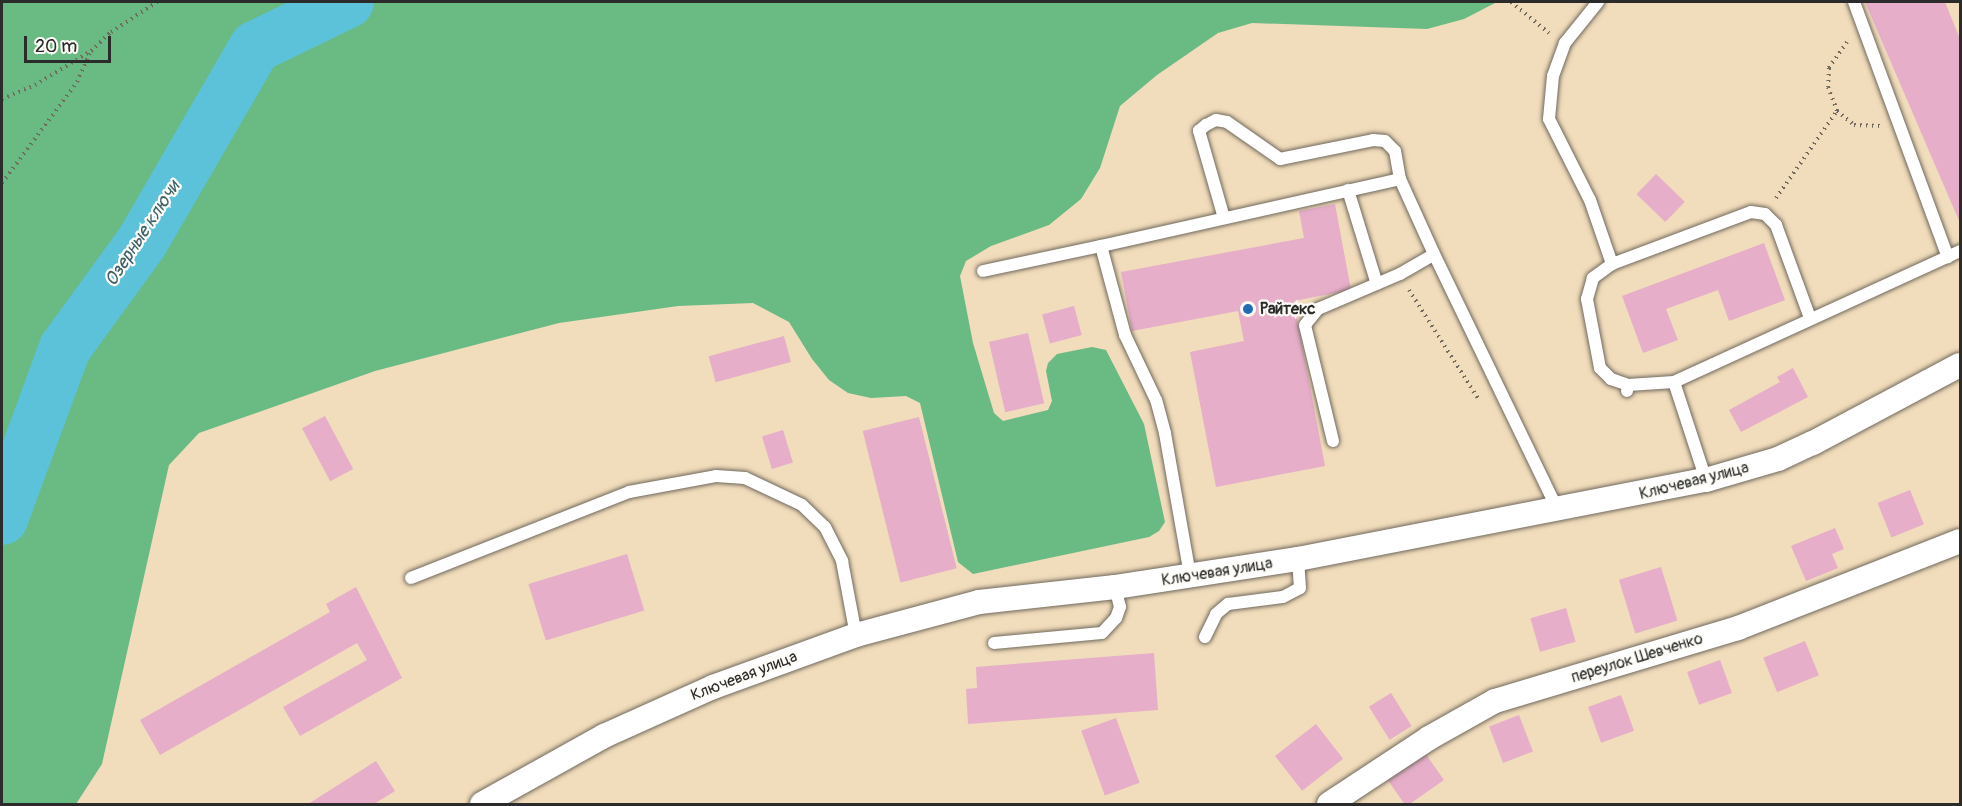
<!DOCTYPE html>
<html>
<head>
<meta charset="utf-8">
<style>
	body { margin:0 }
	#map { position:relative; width:1962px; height:806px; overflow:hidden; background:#f1dcbb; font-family:Pangolin,sans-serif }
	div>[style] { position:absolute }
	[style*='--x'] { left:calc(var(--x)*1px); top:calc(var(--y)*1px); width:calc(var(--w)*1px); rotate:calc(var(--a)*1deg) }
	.forest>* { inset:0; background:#6aba84 }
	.river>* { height:52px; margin:-26px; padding:0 26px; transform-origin:26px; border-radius:26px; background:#5cc2da }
	.building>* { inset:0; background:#e6aec9; transform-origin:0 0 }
	.path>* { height:4px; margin-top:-2px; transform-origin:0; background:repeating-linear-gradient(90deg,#70695d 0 1.5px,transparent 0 6px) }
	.roads { filter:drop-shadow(0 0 2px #70695d) drop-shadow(0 0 2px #70695d) }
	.service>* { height:12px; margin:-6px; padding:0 6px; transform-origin:6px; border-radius:6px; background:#fff }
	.minor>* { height:24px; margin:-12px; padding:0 12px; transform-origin:12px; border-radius:12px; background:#fff }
	.dots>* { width:16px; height:16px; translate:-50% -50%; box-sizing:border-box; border:3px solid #fdfcf7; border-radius:50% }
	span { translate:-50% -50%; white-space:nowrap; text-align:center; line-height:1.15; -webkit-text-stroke:4.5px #fdfcf7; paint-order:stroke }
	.poi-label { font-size:16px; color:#2b2b2b; font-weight:700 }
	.left { translate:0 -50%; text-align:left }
	.street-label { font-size:16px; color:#2b2b2b }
	.water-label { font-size:18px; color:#3c6068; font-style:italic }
	.frame { position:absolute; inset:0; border:3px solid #2b2b2b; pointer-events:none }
	.scale { position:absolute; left:24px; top:36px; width:87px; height:27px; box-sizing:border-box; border:3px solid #2b2b2b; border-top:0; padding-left:8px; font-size:18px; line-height:21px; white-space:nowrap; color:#2b2b2b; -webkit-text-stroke:4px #fdfcf7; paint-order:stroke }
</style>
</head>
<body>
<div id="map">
	<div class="forest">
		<i style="clip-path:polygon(2px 2px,1497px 2px,1464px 19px,1427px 29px,1252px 23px,1218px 33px,1157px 75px,1120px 106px,1100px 168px,1081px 199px,1049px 225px,991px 246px,966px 261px,960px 276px,973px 343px,994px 413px,1003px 421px,1048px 410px,1052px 401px,1046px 371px,1048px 363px,1057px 354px,1092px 347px,1106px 350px,1144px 424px,1165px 522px,1159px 531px,1149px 537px,973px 574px,958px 562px,920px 403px,906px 396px,871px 398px,848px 393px,829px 380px,812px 359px,789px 322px,753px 303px,678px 306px,559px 323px,375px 371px,199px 433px,169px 465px,102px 764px,76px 804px,2px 804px)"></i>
	</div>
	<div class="river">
		<i style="--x:2;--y:519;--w:182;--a:-69.8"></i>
		<i style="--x:65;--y:348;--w:131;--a:-54"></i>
		<i style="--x:142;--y:242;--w:225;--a:-59.9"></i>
		<i style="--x:255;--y:47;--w:103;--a:-25.8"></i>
	</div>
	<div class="building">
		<i style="clip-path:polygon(1865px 2px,1945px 2px,1960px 39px,1960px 223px)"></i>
		<i style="left:1656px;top:174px;width:40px;height:28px;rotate:44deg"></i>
		<i style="clip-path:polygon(1335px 204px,1351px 290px,1294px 301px,1325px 466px,1216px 487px,1190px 352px,1244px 341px,1238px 311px,1132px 331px,1121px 272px,1304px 238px,1299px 211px)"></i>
		<i style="clip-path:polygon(1764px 243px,1785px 300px,1729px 321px,1718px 290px,1666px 309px,1678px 340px,1643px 353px,1622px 296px)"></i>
		<i style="left:1074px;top:306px;width:30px;height:33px;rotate:75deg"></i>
		<i style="left:1028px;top:333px;width:72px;height:40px;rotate:77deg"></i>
		<i style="left:784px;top:336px;width:27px;height:78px;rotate:75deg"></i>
		<i style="clip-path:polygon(1793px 368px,1808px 397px,1741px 432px,1729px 410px,1780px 382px,1777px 377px)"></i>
		<i style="left:325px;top:416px;width:60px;height:26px;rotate:62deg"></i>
		<i style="left:919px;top:417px;width:156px;height:58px;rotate:76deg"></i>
		<i style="left:783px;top:430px;width:34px;height:22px;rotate:73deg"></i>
		<i style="left:1910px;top:490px;width:37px;height:35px;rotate:68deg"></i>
		<i style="clip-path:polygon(1835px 528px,1844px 549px,1832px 554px,1838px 568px,1806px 581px,1791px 546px)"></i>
		<i style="left:627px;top:554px;width:59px;height:103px;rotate:73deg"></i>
		<i style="left:1661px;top:567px;width:56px;height:44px;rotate:73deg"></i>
		<i style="clip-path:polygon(356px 587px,402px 678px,300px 736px,283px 707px,367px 660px,357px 643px,160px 755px,140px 720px,330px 612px,326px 604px)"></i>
		<i style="left:1566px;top:608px;width:35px;height:37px;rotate:74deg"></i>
		<i style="left:1805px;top:641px;width:37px;height:45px;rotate:68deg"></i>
		<i style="clip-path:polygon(1154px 653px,1158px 710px,968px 724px,966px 689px,977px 688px,976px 667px)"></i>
		<i style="left:1720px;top:660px;width:35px;height:35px;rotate:70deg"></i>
		<i style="left:1391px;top:693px;width:39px;height:26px;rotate:58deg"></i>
		<i style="left:1621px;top:695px;width:38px;height:35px;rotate:70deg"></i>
		<i style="left:1519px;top:715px;width:39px;height:32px;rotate:69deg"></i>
		<i style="left:1116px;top:718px;width:69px;height:37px;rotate:70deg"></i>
		<i style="left:1316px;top:724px;width:44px;height:52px;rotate:52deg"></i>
		<i style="left:1425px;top:753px;width:33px;height:46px;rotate:55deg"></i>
		<i style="clip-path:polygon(376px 761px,395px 791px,374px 804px,308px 804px)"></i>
	</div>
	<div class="path">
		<i style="--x:1511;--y:2;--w:49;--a:39.2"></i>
		<i style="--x:1847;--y:42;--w:32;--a:125"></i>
		<i style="--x:1829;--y:68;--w:19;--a:93"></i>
		<i style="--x:1828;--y:87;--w:26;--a:69"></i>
		<i style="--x:1837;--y:111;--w:22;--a:39"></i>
		<i style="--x:1854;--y:125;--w:26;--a:2"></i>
		<i style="--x:2;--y:99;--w:36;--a:-23"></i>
		<i style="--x:35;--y:85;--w:66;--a:-31.3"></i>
		<i style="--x:2;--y:183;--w:126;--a:-53.4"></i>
		<i style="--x:77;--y:82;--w:34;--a:-66"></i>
		<i style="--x:91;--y:51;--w:28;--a:-44"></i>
		<i style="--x:111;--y:32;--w:55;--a:-33.1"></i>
		<i style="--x:1776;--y:198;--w:106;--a:-55"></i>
		<i style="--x:1409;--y:290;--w:130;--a:57.5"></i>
	</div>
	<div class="roads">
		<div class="service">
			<i style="--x:1598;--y:2;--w:53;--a:128.8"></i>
			<i style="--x:1565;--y:43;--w:35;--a:110"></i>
			<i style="--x:1553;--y:76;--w:43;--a:95.3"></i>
			<i style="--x:1549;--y:119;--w:91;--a:63.2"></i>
			<i style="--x:1590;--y:200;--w:68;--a:71"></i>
			<i style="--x:1612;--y:264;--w:24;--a:144"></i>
			<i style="--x:1593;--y:278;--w:22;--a:106"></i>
			<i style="--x:1587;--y:299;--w:70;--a:79.3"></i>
			<i style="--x:1600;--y:368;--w:16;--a:45"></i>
			<i style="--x:1611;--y:379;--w:18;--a:19"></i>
			<i style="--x:1854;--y:2;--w:272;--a:69.8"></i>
			<i style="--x:1348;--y:190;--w:98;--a:72.9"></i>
			<i style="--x:1224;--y:218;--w:91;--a:-106"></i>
			<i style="--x:1199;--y:131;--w:9;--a:-41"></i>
			<i style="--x:1206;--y:125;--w:11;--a:-27"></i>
			<i style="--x:1216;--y:120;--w:11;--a:10"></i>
			<i style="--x:1227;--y:122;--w:65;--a:34.9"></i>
			<i style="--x:1280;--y:159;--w:95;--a:-11.5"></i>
			<i style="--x:1373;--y:140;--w:12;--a:5"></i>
			<i style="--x:1385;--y:141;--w:14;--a:45"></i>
			<i style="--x:1395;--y:151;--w:28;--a:80"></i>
			<i style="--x:1400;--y:179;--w:82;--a:65.6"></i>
			<i style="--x:1434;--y:254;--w:283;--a:64.2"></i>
			<i style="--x:1612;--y:264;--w:148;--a:-20.5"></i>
			<i style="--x:1751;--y:212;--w:14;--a:8"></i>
			<i style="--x:1765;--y:214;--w:16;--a:45"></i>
			<i style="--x:1776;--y:225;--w:99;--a:69.9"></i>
			<i style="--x:983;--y:271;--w:121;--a:-12"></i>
			<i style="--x:1674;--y:382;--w:103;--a:71.9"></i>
			<i style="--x:1627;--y:391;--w:6;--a:-81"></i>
			<i style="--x:1628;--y:385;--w:46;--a:-3.7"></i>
			<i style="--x:1674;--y:382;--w:315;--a:-24.6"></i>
			<i style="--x:1333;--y:441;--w:119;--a:-103.6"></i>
			<i style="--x:1305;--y:325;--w:21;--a:-51"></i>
			<i style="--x:1318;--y:309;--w:89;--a:-23.1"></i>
			<i style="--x:1400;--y:274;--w:39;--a:-30"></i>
			<i style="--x:1190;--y:575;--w:144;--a:-100"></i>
			<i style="--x:1165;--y:433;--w:34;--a:-105"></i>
			<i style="--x:1156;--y:400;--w:72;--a:-115.5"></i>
			<i style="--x:1125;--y:335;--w:92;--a:-105.1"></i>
			<i style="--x:1101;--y:246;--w:306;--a:-12.6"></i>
			<i style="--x:411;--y:578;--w:234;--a:-21.5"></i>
			<i style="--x:629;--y:492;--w:88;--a:-10.4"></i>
			<i style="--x:716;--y:476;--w:29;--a:4"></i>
			<i style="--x:745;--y:478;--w:63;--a:25.3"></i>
			<i style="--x:802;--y:505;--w:32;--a:44"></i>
			<i style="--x:825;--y:527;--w:38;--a:63"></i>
			<i style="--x:842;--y:561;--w:75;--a:79.3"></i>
			<i style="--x:1205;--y:637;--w:25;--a:-64"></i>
			<i style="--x:1216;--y:614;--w:16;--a:-40"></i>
			<i style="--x:1228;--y:604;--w:55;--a:-7.3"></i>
			<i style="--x:1283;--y:597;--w:19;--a:-28"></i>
			<i style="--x:1300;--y:588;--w:29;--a:-94"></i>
			<i style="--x:994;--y:643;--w:108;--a:-5.3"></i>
			<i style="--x:1102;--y:633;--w:21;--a:-47"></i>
			<i style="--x:1116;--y:618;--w:12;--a:-70"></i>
			<i style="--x:1120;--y:607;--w:21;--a:-104"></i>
		</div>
		<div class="minor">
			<i style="--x:482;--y:804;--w:140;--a:-29.1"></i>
			<i style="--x:604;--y:736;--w:120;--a:-24.2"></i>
			<i style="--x:713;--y:687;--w:152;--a:-20"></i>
			<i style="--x:856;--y:635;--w:127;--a:-15"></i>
			<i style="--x:979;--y:602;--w:137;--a:-6.3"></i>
			<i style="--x:1115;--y:587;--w:185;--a:-8.7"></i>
			<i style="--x:1298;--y:559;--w:416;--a:-11"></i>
			<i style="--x:1706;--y:480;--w:75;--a:-16.3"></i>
			<i style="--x:1778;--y:459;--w:38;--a:-25"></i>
			<i style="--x:1813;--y:443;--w:166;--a:-28"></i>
			<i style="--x:1329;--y:804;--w:120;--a:-33.4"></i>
			<i style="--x:1429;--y:738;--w:76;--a:-29.3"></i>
			<i style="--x:1495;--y:701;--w:254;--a:-16.7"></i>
			<i style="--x:1738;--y:628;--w:238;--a:-21.4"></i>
		</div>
	</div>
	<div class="dots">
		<i style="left:1248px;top:309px;background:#1f6fb2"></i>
	</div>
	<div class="poi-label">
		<span class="left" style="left:1260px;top:309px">Райтекс</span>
	</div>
	<div class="street-label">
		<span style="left:1694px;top:481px;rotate:-14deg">Ключевая улица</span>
		<span style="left:1217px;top:572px;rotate:-9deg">Ключевая улица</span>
		<span style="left:1637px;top:658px;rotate:-17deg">переулок Шевченко</span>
		<span style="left:744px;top:676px;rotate:-21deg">Ключевая улица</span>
	</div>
	<div class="water-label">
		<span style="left:143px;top:234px;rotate:-57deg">Озерные ключи</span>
	</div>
	<div class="frame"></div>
	<div class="scale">20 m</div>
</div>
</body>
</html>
